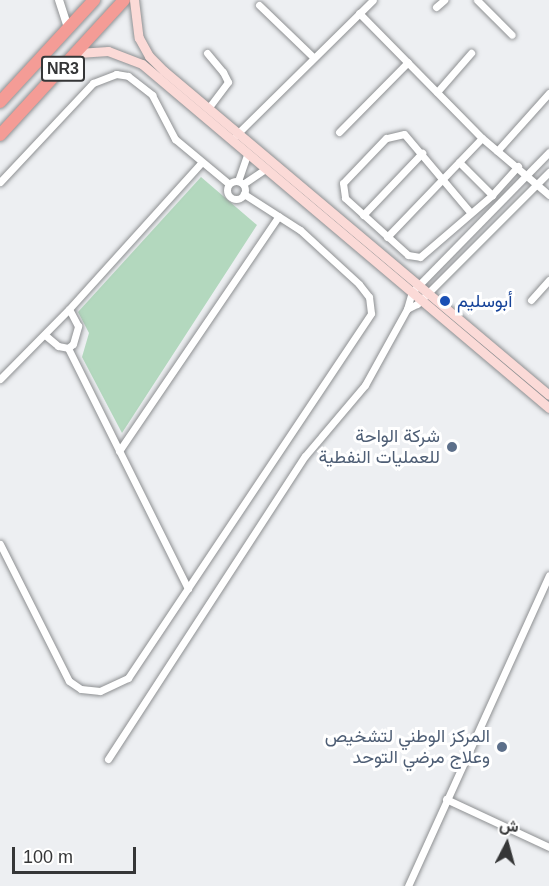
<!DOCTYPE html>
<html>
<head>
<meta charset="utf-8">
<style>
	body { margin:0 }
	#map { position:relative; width:549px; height:886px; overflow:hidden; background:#edeff2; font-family:Arial,Vazirmatn,sans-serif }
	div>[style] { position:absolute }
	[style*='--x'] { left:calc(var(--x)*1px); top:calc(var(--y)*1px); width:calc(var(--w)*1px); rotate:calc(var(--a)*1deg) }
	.green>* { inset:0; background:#b3d8be }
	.roads { filter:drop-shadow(0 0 2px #8e9092) drop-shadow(0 0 2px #8e9092) }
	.minor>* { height:7px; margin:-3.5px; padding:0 3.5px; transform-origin:3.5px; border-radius:3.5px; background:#fff }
	.minor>.ring { margin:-3.5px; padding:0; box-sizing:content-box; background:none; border:7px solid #fff; border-radius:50% }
	.tertiary>* { height:8px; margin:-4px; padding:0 4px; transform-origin:4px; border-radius:4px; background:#fff }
	.secondary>* { height:9px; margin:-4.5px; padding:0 4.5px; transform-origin:4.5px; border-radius:4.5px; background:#fbdad7 }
	.trunk>* { height:12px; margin:-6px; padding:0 6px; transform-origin:6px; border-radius:6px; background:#f49c96 }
	.dots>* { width:16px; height:16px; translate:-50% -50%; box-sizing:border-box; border:3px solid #fff; border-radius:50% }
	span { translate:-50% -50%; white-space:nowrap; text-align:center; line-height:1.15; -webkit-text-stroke:6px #fff; paint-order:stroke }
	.shield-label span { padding:2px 4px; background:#fff; border:2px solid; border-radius:4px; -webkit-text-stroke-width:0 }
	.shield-label { font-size:16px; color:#353637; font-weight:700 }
	.transit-label { font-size:18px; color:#164399 }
	.left { translate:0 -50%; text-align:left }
	.service-label { font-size:18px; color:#4e5e75 }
	.right { translate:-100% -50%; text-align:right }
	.north { position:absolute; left:477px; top:814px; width:60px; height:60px; -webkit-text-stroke:4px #fff; paint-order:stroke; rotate:6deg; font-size:16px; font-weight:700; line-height:24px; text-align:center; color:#353637 }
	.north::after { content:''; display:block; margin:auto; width:21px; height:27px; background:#353637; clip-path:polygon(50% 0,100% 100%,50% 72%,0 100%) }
	.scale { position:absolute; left:12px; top:847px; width:124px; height:27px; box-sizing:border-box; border:3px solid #353637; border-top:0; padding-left:8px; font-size:18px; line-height:21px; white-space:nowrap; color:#353637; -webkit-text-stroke:4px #fff; paint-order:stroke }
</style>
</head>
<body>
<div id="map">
	<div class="green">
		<i style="clip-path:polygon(201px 177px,257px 225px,122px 433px,82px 357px,89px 333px,78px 312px)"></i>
	</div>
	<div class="roads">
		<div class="minor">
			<i style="--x:477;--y:0;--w:49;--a:45"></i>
			<i style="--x:259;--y:5;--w:75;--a:43.9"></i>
			<i style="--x:436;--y:7;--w:11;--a:-41"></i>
			<i style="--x:359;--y:13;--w:175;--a:45.5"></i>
			<i style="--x:482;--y:138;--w:88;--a:40.4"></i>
			<i style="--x:207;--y:53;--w:25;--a:50"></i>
			<i style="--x:223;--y:72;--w:11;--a:63"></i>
			<i style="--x:228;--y:82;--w:31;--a:127"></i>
			<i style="--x:437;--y:92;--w:52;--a:-48.9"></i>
			<i style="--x:339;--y:132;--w:98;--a:-45.4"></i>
			<i style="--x:236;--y:135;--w:192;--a:-44.6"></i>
			<i style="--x:497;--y:151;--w:78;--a:-48.1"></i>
			<i style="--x:459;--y:162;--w:47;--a:45"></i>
			<i class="ring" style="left:227px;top:181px;width:11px;height:11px"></i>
			<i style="--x:238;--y:181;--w:28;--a:-71"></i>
			<i style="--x:0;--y:182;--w:136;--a:-46.8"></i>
			<i style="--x:93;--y:83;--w:25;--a:-21"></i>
			<i style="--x:116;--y:74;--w:12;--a:9"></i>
			<i style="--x:128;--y:76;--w:31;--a:38"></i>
			<i style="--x:152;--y:95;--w:50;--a:62.4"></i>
			<i style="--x:175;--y:139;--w:70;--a:39.8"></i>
			<i style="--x:243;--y:184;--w:27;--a:-34"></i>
			<i style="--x:470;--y:212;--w:102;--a:-130.2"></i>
			<i style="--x:404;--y:134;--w:18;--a:167"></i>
			<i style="--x:386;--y:138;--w:62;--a:133.7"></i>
			<i style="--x:343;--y:183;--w:15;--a:82"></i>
			<i style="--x:345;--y:198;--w:85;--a:42.1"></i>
			<i style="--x:408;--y:255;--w:12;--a:9"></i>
			<i style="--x:420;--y:257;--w:95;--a:-40.7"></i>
			<i style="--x:492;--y:195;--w:39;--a:-48"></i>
			<i style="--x:363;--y:215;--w:86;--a:-46.4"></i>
			<i style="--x:387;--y:237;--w:137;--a:-46.2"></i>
			<i style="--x:531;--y:300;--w:27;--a:-48"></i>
			<i style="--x:407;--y:309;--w:11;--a:-27"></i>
			<i style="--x:417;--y:304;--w:187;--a:-45"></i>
			<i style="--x:45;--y:335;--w:17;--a:40"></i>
			<i style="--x:58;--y:346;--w:10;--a:11"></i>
			<i style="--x:68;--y:348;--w:6;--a:-39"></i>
			<i style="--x:73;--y:344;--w:19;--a:-74"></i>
			<i style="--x:78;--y:326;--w:19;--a:-118"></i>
			<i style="--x:68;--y:348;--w:269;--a:63.5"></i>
			<i style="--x:0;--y:379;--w:98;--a:-45.4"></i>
			<i style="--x:69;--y:309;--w:195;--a:-47.9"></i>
			<i style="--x:119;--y:451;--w:284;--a:-55.8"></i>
			<i style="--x:0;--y:544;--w:153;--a:63.3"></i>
			<i style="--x:69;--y:681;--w:14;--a:34"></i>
			<i style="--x:81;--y:689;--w:19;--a:6"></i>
			<i style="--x:100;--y:691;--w:31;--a:-25"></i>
			<i style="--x:128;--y:678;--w:438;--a:-56.3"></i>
			<i style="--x:371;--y:313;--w:16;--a:-97"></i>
			<i style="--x:369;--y:297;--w:16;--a:-128"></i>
			<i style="--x:359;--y:284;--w:80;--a:-137.5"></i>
			<i style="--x:300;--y:230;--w:67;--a:-147.3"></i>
			<i style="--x:108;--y:759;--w:361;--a:-57"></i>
			<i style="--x:305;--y:456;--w:93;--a:-49.8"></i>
			<i style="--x:365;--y:385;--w:87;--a:-61.1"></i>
			<i style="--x:407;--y:309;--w:18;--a:-74"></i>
			<i style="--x:412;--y:292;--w:196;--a:-45.6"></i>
			<i style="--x:446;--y:799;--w:114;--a:25"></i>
			<i style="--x:408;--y:886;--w:341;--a:-65.6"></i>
		</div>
		<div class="tertiary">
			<i style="--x:59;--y:0;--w:28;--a:72"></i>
		</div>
		<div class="secondary">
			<i style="--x:134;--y:0;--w:38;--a:83"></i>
			<i style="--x:139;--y:38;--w:21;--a:61"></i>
			<i style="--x:149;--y:56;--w:21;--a:45"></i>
			<i style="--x:164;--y:71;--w:503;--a:40.08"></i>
			<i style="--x:78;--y:53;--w:30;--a:-4"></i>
			<i style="--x:108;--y:51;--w:36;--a:21"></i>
			<i style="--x:142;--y:64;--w:533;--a:40.2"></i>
		</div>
		<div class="trunk">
			<i style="--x:0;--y:102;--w:139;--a:-47.3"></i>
			<i style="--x:0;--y:135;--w:183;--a:-47.4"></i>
		</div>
	</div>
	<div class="dots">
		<i style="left:445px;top:301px;background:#1a4fb4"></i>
		<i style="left:452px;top:447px;background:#5c6f8a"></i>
		<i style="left:502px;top:747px;background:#5c6f8a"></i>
	</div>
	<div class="shield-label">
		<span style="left:63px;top:69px">NR3</span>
	</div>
	<div class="transit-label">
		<span class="left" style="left:457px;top:301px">أبوسليم</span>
	</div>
	<div class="service-label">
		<span class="right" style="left:440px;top:447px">شركة الواحة<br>للعمليات النفطية</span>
		<span class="right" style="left:490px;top:747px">المركز الوطني لتشخيص<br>وعلاج مرضي التوحد</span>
	</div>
	<div class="north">ش</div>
	<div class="scale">100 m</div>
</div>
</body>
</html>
